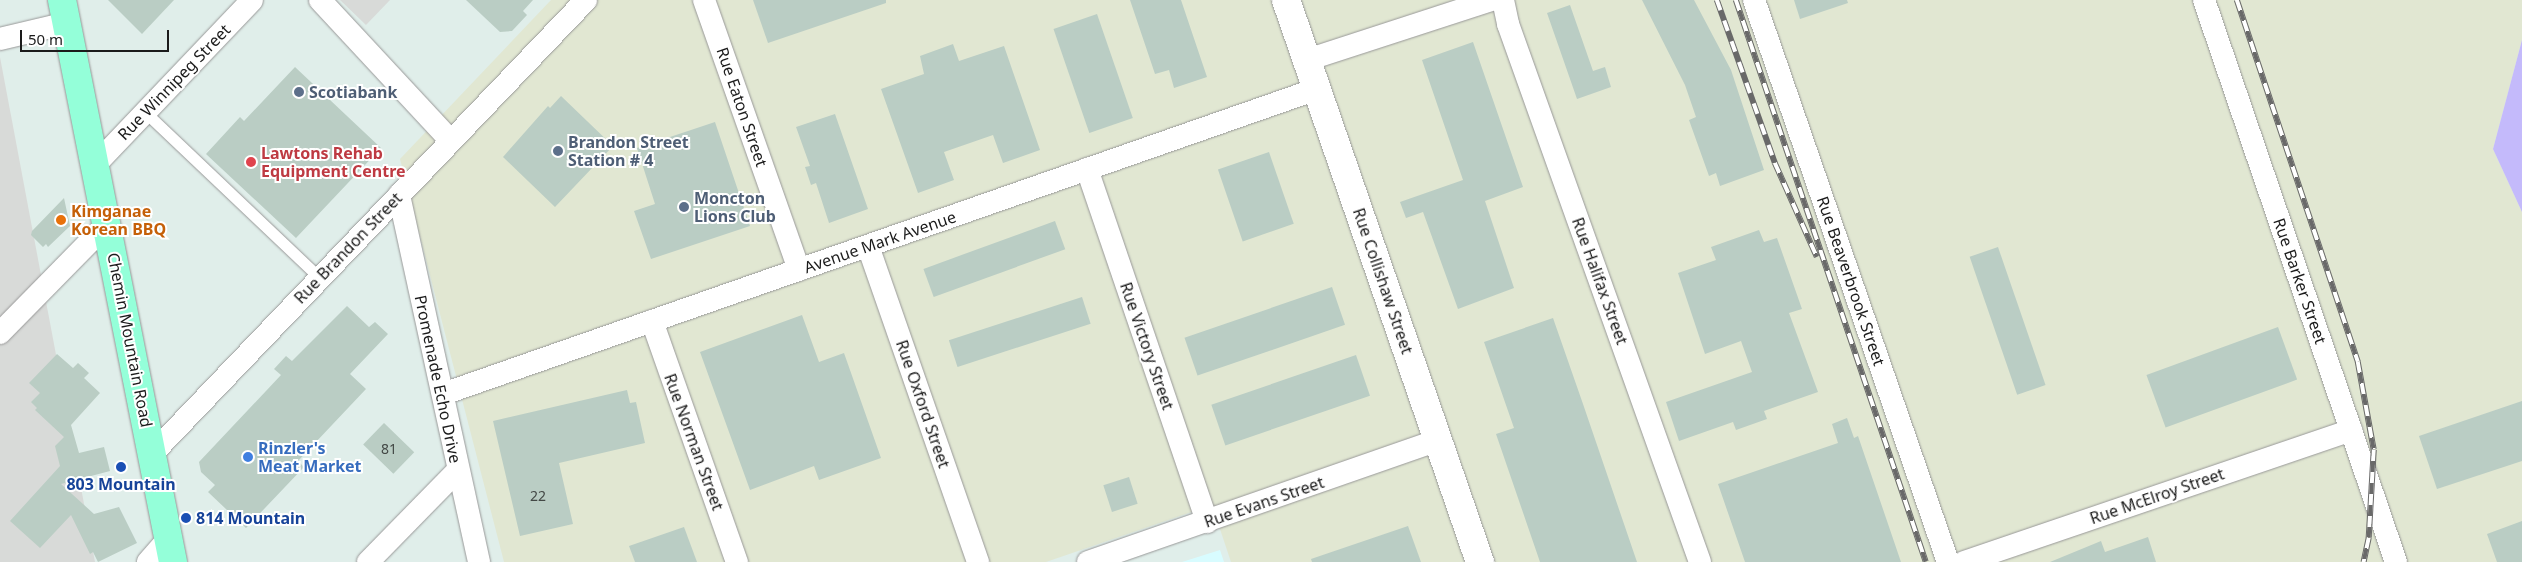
<!DOCTYPE html>
<html>
<head>
<meta charset="utf-8">
<style>
	body { margin:0 }
	#map { position:relative; width:2522px; height:562px; overflow:hidden; background:#e0eeea; font-family:"Noto Sans",sans-serif }
	div>[style] { position:absolute }
	[style*='--x'] { left:calc(var(--x)*1px); top:calc(var(--y)*1px); width:calc(var(--w)*1px); rotate:calc(var(--a)*1deg) }
	.residential>* { inset:0; background:#d8dad8 }
	.industrial>* { inset:0; background:#e1e7d2 }
	.education>* { inset:0; background:#d8fcff }
	.park>* { inset:0; background:#c4bafb }
	.building>* { inset:0; background:#bacdc4; transform-origin:0 0 }
	.roads { filter:drop-shadow(0 0 1px #989898) drop-shadow(0 0 1px #989898) }
	.service>* { height:11px; margin:-5.5px; padding:0 5.5px; transform-origin:5.5px; border-radius:5.5px; background:#fff }
	.minor>* { height:22px; margin:-11px; padding:0 11px; transform-origin:11px; border-radius:11px; background:#fff }
	.tertiary>* { height:28px; margin:-14px; padding:0 14px; transform-origin:14px; border-radius:14px; background:#fff }
	.primary>* { height:28px; margin:-14px; padding:0 14px; transform-origin:14px; border-radius:14px; background:#94ffd9 }
	.rail>* { height:5.5px; margin-top:-2.75px; transform-origin:0; background:repeating-linear-gradient(90deg,#fff 0 11px,#696969 0 22px); box-sizing:border-box; border-block:1px solid #696969 }
	.dots>* { width:14px; height:14px; translate:-50% -50%; box-sizing:border-box; border:2px solid #fff; border-radius:50% }
	span { translate:-50% -50%; white-space:nowrap; text-align:center; line-height:1.15; -webkit-text-stroke:4px #fff; paint-order:stroke }
	.number-label { font-size:14px; color:#434845 }
	.number-label span { -webkit-text-stroke-width:0 }
	.street-label { font-size:16px; color:#1b1b1b }
	.service-label { font-size:16px; color:#4e5e75; font-weight:700 }
	.left { translate:0 -50%; text-align:left }
	.health-label { font-size:16px; color:#be3a42; font-weight:700 }
	.food-label { font-size:16px; color:#c56008; font-weight:700 }
	.shop-label { font-size:16px; color:#366cbe; font-weight:700 }
	.transit-label { font-size:16px; color:#164399; font-weight:700 }
	.scale { position:absolute; left:20px; top:30px; width:149px; height:22px; box-sizing:border-box; border:2px solid #1b1b1b; border-top:0; padding-left:6px; font-size:15px; line-height:18px; white-space:nowrap; color:#1b1b1b; -webkit-text-stroke:4px #fff; paint-order:stroke }
</style>
</head>
<body>
<div id="map">
	<div class="residential">
		<i style="clip-path:polygon(340px 0,390px 0,366px 25px)"></i>
		<i style="clip-path:polygon(0 57px,95px 562px,0 562px)"></i>
	</div>
	<div class="industrial">
		<i style="clip-path:polygon(551px 0,2522px 0,2522px 40px,2493px 149px,2522px 212px,2522px 562px,1231px 562px,1212px 505px,1046px 562px,504px 562px,400px 159px)"></i>
	</div>
	<div class="education">
		<i style="clip-path:polygon(1220px 550px,1224px 562px,1182px 562px)"></i>
	</div>
	<div class="park">
		<i style="clip-path:polygon(2522px 40px,2522px 212px,2493px 149px)"></i>
	</div>
	<div class="building">
		<i style="clip-path:polygon(108px 0,174px 0,142px 34px)"></i>
		<i style="clip-path:polygon(466px 0,533px 0,523px 11px,527px 15px,512px 31px,500px 32px)"></i>
		<i style="clip-path:polygon(753px 0,886px 0,886px 3px,768px 43px)"></i>
		<i style="clip-path:polygon(1130px 0,1181px 0,1207px 77px,1174px 88px,1169px 70px,1155px 74px)"></i>
		<i style="clip-path:polygon(1642px 0,1694px 0,1731px 70px,1764px 170px,1720px 186px,1716px 173px,1709px 176px,1689px 120px,1696px 117px,1685px 85px)"></i>
		<i style="clip-path:polygon(1794px 0,1847px 0,1848px 3px,1800px 19px)"></i>
		<i style="clip-path:polygon(1570px 5px,1593px 71px,1605px 67px,1611px 87px,1577px 99px,1547px 13px)"></i>
		<i style="left:1097px;top:14px;width:110px;height:46px;rotate:71deg"></i>
		<i style="clip-path:polygon(1473px 42px,1523px 187px,1485px 201px,1514px 288px,1458px 309px,1423px 212px,1406px 218px,1400px 202px,1463px 180px,1422px 60px)"></i>
		<i style="clip-path:polygon(953px 44px,959px 61px,1004px 46px,1040px 150px,1003px 163px,993px 135px,944px 152px,954px 180px,918px 193px,881px 89px,924px 74px,920px 56px)"></i>
		<i style="clip-path:polygon(295px 67px,381px 148px,296px 238px,206px 154px,240px 117px,244px 121px)"></i>
		<i style="clip-path:polygon(561px 96px,613px 146px,555px 207px,503px 157px,548px 106px,550px 108px)"></i>
		<i style="clip-path:polygon(835px 114px,868px 209px,829px 223px,816px 183px,811px 185px,805px 167px,810px 166px,796px 127px)"></i>
		<i style="clip-path:polygon(715px 122px,750px 226px,651px 259px,634px 211px,655px 204px,637px 148px)"></i>
		<i style="left:1269px;top:152px;width:76px;height:54px;rotate:71deg"></i>
		<i style="clip-path:polygon(64px 198px,70px 226px,48px 247px,46px 244px,43px 247px,31px 235px,32px 231px)"></i>
		<i style="left:1055px;top:221px;width:30px;height:140px;rotate:70deg"></i>
		<i style="clip-path:polygon(1759px 230px,1764px 242px,1777px 238px,1802px 309px,1789px 313px,1818px 392px,1764px 411px,1767px 419px,1736px 430px,1733px 422px,1679px 441px,1666px 402px,1752px 372px,1741px 341px,1705px 354px,1678px 273px,1716px 260px,1711px 247px)"></i>
		<i style="left:1998px;top:247px;width:146px;height:30px;rotate:71deg"></i>
		<i style="left:1332px;top:287px;width:40px;height:156px;rotate:71deg"></i>
		<i style="left:1082px;top:297px;width:28px;height:140px;rotate:72deg"></i>
		<i style="clip-path:polygon(347px 306px,369px 327px,375px 322px,388px 334px,350px 374px,366px 389px,298px 461px,304px 467px,246px 528px,208px 492px,215px 485px,201px 472px,199px 462px,281px 375px,274px 369px,286px 356px,292px 361px)"></i>
		<i style="clip-path:polygon(802px 315px,819px 362px,844px 353px,881px 458px,819px 480px,814px 466px,750px 490px,700px 352px)"></i>
		<i style="clip-path:polygon(1553px 318px,1583px 404px,1637px 562px,1540px 562px,1496px 434px,1514px 428px,1484px 342px)"></i>
		<i style="left:2278px;top:327px;width:56px;height:140px;rotate:70deg"></i>
		<i style="clip-path:polygon(57px 354px,73px 368px,78px 363px,89px 373px,84px 378px,100px 393px,71px 425px,79px 453px,104px 447px,110px 471px,61px 484px,94px 514px,119px 507px,137px 543px,98px 562px,93px 552px,90px 554px,71px 515px,40px 548px,10px 521px,60px 466px,55px 446px,64px 437px,35px 410px,37px 408px,31px 402px,40px 393px,29px 383px)"></i>
		<i style="left:1356px;top:355px;width:43px;height:153px;rotate:71deg"></i>
		<i style="clip-path:polygon(627px 390px,630px 403px,636px 402px,645px 443px,559px 463px,573px 524px,520px 536px,493px 421px)"></i>
		<i style="clip-path:polygon(2522px 401px,2522px 461px,2437px 489px,2419px 436px)"></i>
		<i style="clip-path:polygon(1847px 418px,1854px 438px,1858px 436px,1901px 562px,1745px 562px,1718px 484px,1838px 443px,1832px 424px)"></i>
		<i style="left:384px;top:423px;width:42px;height:30px;rotate:44deg"></i>
		<i style="left:1129px;top:477px;width:28px;height:27px;rotate:72deg"></i>
		<i style="clip-path:polygon(2522px 521px,2522px 562px,2497px 562px,2487px 534px)"></i>
		<i style="clip-path:polygon(1408px 526px,1421px 562px,1312px 562px,1311px 559px)"></i>
		<i style="clip-path:polygon(684px 527px,697px 562px,635px 562px,629px 546px)"></i>
		<i style="clip-path:polygon(2148px 537px,2156px 562px,2050px 562px,2101px 541px,2105px 552px)"></i>
	</div>
	<div class="roads">
		<div class="service">
			<i style="--x:145;--y:112;--w:241;--a:43.5"></i>
		</div>
		<div class="minor">
			<i style="--x:320;--y:0;--w:192;--a:47.1"></i>
			<i style="--x:704;--y:0;--w:286;--a:70.6"></i>
			<i style="--x:1503;--y:0;--w:25;--a:78"></i>
			<i style="--x:1508;--y:24;--w:571;--a:70.36"></i>
			<i style="--x:1754;--y:0;--w:595;--a:70.96"></i>
			<i style="--x:2204;--y:0;--w:594;--a:71.14"></i>
			<i style="--x:0;--y:39;--w:69;--a:-13.4"></i>
			<i style="--x:1307;--y:60;--w:194;--a:-18"></i>
			<i style="--x:96;--y:164;--w:226;--a:-46.4"></i>
			<i style="--x:1087;--y:169;--w:373;--a:71.2"></i>
			<i style="--x:399;--y:195;--w:376;--a:77.7"></i>
			<i style="--x:868;--y:246;--w:335;--a:70.8"></i>
			<i style="--x:652;--y:321;--w:256;--a:70.6"></i>
			<i style="--x:0;--y:333;--w:153;--a:-45.5"></i>
			<i style="--x:443;--y:394;--w:926;--a:-19.24"></i>
			<i style="--x:152;--y:454;--w:628;--a:-46.29"></i>
			<i style="--x:148;--y:562;--w:30;--a:-49"></i>
			<i style="--x:368;--y:562;--w:127;--a:-45.6"></i>
			<i style="--x:1088;--y:562;--w:371;--a:-19.2"></i>
			<i style="--x:1964;--y:562;--w:409;--a:-18.8"></i>
		</div>
		<div class="tertiary">
			<i style="--x:1286;--y:0;--w:595;--a:70.96"></i>
		</div>
		<div class="primary">
			<i style="--x:62;--y:0;--w:573;--a:78.83"></i>
		</div>
	</div>
	<div class="rail">
		<i style="--x:1717;--y:0;--w:173;--a:70.4"></i>
		<i style="--x:1775;--y:163;--w:103;--a:65.9"></i>
		<i style="--x:1736;--y:0;--w:593;--a:71.32"></i>
		<i style="--x:2237;--y:0;--w:382;--a:71.5"></i>
		<i style="--x:2358;--y:362;--w:89;--a:79.7"></i>
		<i style="--x:2374;--y:450;--w:88;--a:93.3"></i>
		<i style="--x:2369;--y:538;--w:25;--a:102"></i>
	</div>
	<div class="dots">
		<i style="left:299px;top:92px;background:#5c6f8a"></i>
		<i style="left:558px;top:151px;background:#5c6f8a"></i>
		<i style="left:251px;top:162px;background:#e0444e"></i>
		<i style="left:684px;top:207px;background:#5c6f8a"></i>
		<i style="left:61px;top:220px;background:#e8710a"></i>
		<i style="left:248px;top:457px;background:#3f7fe0"></i>
		<i style="left:121px;top:467px;background:#1a4fb4"></i>
		<i style="left:186px;top:518px;background:#1a4fb4"></i>
	</div>
	<div class="number-label">
		<span style="left:389px;top:449px">81</span>
		<span style="left:538px;top:496px">22</span>
	</div>
	<div class="street-label">
		<span style="left:174px;top:82px;rotate:-46deg">Rue Winnipeg Street</span>
		<span style="left:742px;top:107px;rotate:71deg">Rue Eaton Street</span>
		<span style="left:880px;top:242px;rotate:-19deg">Avenue Mark Avenue</span>
		<span style="left:348px;top:248px;rotate:-46deg">Rue Brandon Street</span>
		<span style="left:1383px;top:281px;rotate:71deg">Rue Collishaw Street</span>
		<span style="left:1600px;top:281px;rotate:70deg">Rue Halifax Street</span>
		<span style="left:1851px;top:281px;rotate:71deg">Rue Beaverbrook Street</span>
		<span style="left:2300px;top:281px;rotate:71deg">Rue Barker Street</span>
		<span style="left:130px;top:340px;rotate:79deg">Chemin Mountain Road</span>
		<span style="left:1147px;top:346px;rotate:71deg">Rue Victory Street</span>
		<span style="left:438px;top:379px;rotate:78deg">Promenade Echo Drive</span>
		<span style="left:923px;top:404px;rotate:71deg">Rue Oxford Street</span>
		<span style="left:694px;top:442px;rotate:70deg">Rue Norman Street</span>
		<span style="left:2157px;top:496px;rotate:-19deg">Rue McElroy Street</span>
		<span style="left:1264px;top:502px;rotate:-19deg">Rue Evans Street</span>
	</div>
	<div class="service-label">
		<span class="left" style="left:309px;top:92px">Scotiabank</span>
		<span class="left" style="left:568px;top:151px">Brandon Street<br>Station # 4</span>
		<span class="left" style="left:694px;top:207px">Moncton<br>Lions Club</span>
	</div>
	<div class="health-label">
		<span class="left" style="left:261px;top:162px">Lawtons Rehab<br>Equipment Centre</span>
	</div>
	<div class="food-label">
		<span class="left" style="left:71px;top:220px">Kimganae<br>Korean BBQ</span>
	</div>
	<div class="shop-label">
		<span class="left" style="left:258px;top:457px">Rinzler's<br>Meat Market</span>
	</div>
	<div class="transit-label">
		<span style="left:121px;top:484px">803 Mountain</span>
		<span class="left" style="left:196px;top:518px">814 Mountain</span>
	</div>
	<div class="scale">50 m</div>
</div>
</body>
</html>
